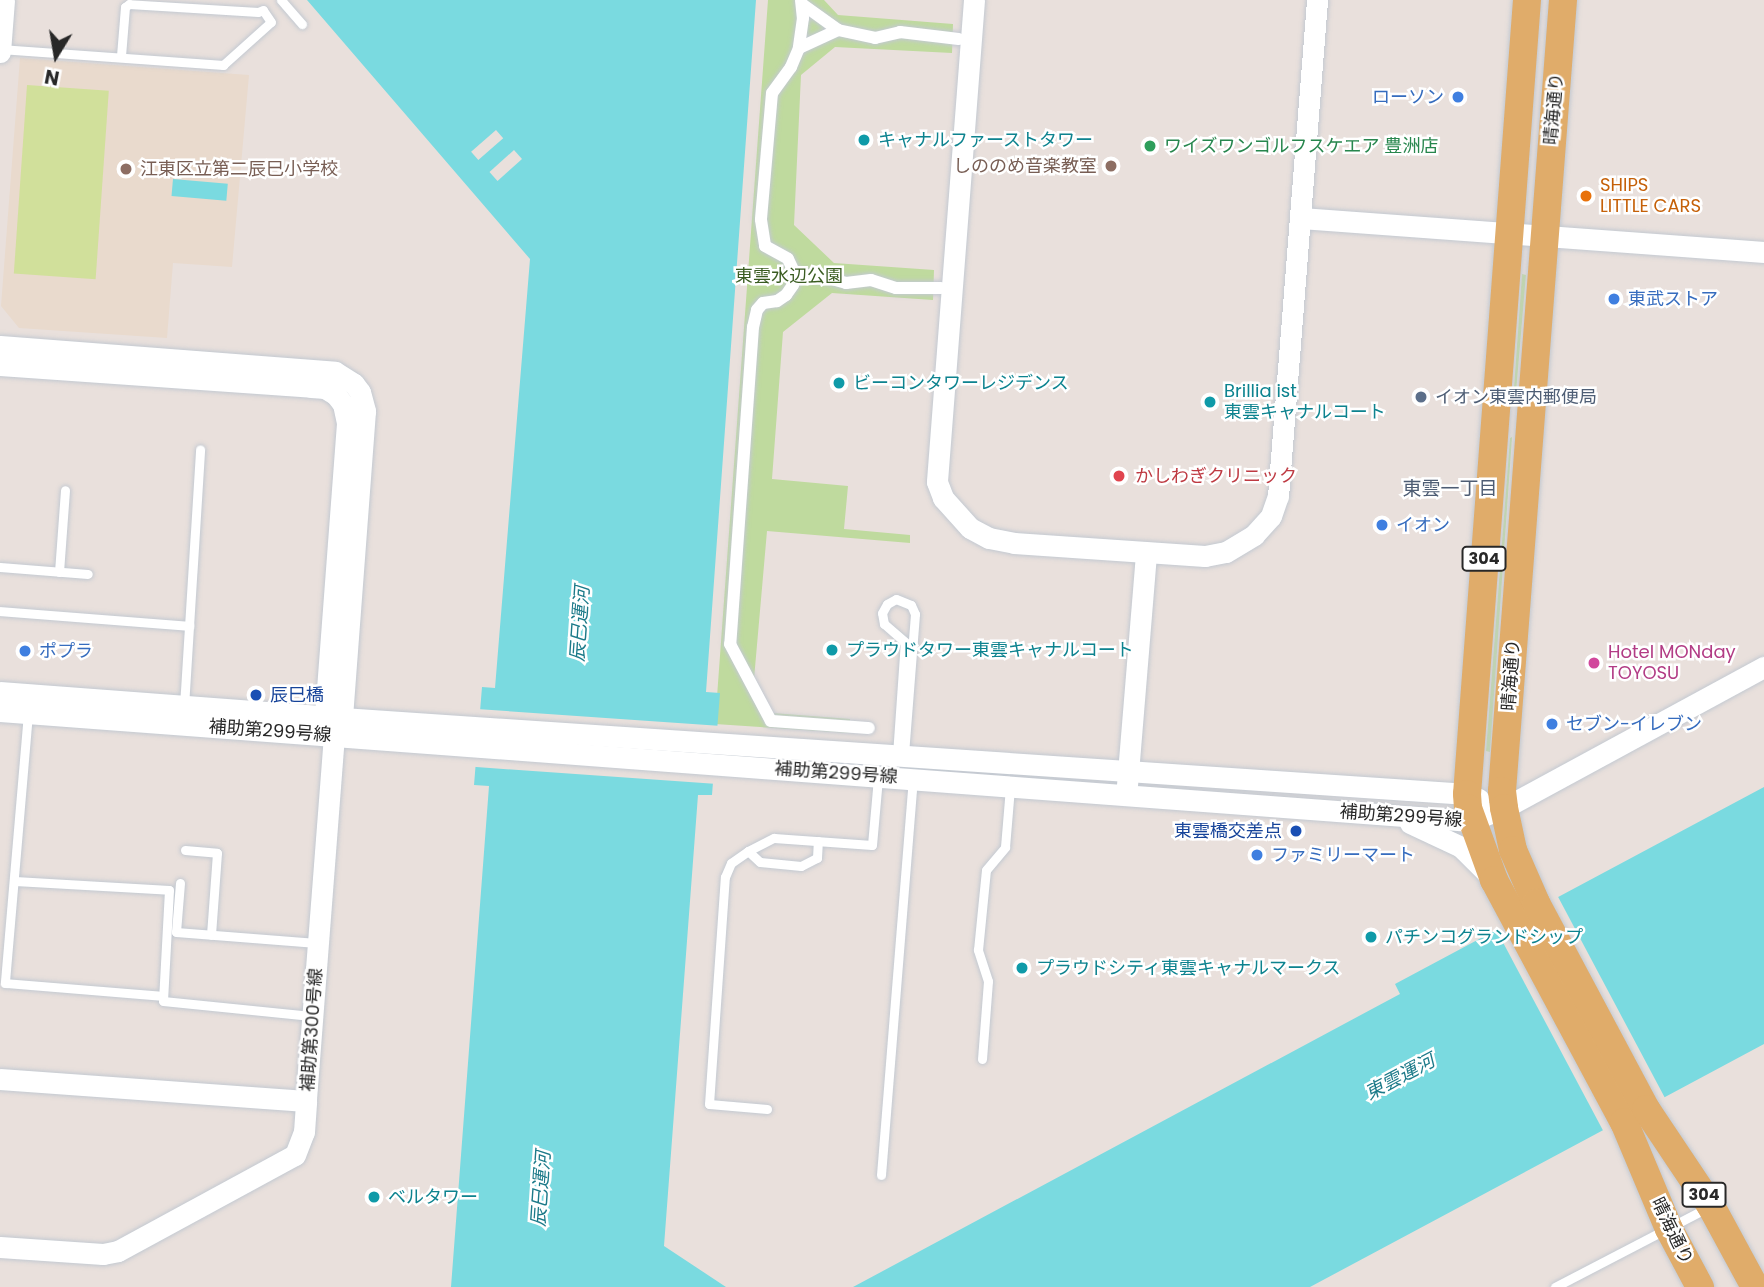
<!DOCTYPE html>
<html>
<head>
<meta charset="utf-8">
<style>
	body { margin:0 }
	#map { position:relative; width:1764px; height:1287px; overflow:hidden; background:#e9e0dc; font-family:Poppins,"Noto Sans JP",sans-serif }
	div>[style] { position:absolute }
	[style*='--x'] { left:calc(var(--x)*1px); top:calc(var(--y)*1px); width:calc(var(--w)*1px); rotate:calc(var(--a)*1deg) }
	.education>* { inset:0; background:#e9dacd }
	.green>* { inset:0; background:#bfda9e }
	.pitch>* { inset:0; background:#d1e09b; transform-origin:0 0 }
	.water>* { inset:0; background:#7adae0; transform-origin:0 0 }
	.pier>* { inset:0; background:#e9e0dc; transform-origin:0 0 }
	.roads { filter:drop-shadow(0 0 2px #c3c9d1) drop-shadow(0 0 2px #c3c9d1) }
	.service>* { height:9px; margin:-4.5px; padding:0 4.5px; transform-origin:4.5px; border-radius:4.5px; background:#fff }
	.pedestrian>* { height:12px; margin:-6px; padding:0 6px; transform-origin:6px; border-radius:6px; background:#fff }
	.tertiary>* { height:21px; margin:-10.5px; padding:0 10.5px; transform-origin:10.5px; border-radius:10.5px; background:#fff }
	.primary>* { height:28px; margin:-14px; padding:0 14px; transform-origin:14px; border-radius:14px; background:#e0ac6a }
	.dots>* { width:19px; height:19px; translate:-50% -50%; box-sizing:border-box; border:4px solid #fff; border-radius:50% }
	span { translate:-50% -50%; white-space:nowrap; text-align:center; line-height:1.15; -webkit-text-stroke:5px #fff; paint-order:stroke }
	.shield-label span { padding:2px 5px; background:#fff; border:2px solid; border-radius:5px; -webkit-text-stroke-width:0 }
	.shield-label { font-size:16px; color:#282828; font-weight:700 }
	.shop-label { font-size:18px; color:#366cbe }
	.right { translate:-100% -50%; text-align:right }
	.left { translate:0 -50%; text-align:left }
	.street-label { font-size:18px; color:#282828 }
	.culture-label { font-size:18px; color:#0d838f }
	.leisure-label { font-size:18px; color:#27864d }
	.education-label { font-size:18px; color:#785e54 }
	.food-label { font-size:18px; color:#c56008 }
	.park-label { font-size:18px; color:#3a5c21 }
	.service-label { font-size:18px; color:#4e5e75 }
	.health-label { font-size:18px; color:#be3a42 }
	.hotel-label { font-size:18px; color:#b23c85 }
	.transit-label { font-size:18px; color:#164399 }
	.neighbourhood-label { font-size:19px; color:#4e5d74 }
	.water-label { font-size:19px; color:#1c7a89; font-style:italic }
	.north { position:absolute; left:21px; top:21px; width:70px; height:70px; -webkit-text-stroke:5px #fff; paint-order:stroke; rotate:191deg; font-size:19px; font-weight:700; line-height:28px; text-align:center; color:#282828 }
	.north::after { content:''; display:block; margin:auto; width:24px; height:32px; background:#282828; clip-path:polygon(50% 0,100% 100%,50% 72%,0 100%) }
</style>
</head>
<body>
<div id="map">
	<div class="education">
		<i style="clip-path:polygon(20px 58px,249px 75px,232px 267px,173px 263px,167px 338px,19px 328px,1px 306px)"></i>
	</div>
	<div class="green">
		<i style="clip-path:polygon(768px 0,824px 0,838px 15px,953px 24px,952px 53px,835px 47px,801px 75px,794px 225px,834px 263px,934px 270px,933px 300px,832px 293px,783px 332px,772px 479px,848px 486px,844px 529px,910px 535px,910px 543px,767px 531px,754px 679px,772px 713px,850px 719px,849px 733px,715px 724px)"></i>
		<i style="clip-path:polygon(1522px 274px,1526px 275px,1515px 404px,1513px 402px)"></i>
		<i style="clip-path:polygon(1512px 437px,1490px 752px,1486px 751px,1510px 438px)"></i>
	</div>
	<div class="pitch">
		<i style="left:27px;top:85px;width:82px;height:189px;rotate:4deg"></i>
	</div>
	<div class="water">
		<i style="clip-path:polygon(307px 0,756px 0,706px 692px,720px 693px,712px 795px,698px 795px,664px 1246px,726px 1287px,451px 1287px,489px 786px,474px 785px,482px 687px,495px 688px,530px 259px)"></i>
		<i style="left:173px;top:179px;width:55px;height:17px;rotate:5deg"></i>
		<i style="clip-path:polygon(1764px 787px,1764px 1044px,1310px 1287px,853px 1287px,1400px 994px,1395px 984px)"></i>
	</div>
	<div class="pier">
		<i style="left:496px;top:130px;width:11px;height:33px;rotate:49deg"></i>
		<i style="left:514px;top:150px;width:12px;height:33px;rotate:48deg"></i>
		<i style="left:477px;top:709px;width:245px;height:58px;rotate:4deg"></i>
		<i style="left:1556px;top:893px;width:233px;height:70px;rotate:62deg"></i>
	</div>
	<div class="roads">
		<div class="service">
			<i style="--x:281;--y:0;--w:32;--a:49"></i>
			<i style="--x:0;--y:49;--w:224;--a:4.1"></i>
			<i style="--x:223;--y:65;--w:64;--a:-41.9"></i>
			<i style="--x:271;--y:22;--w:14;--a:-124"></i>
			<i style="--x:263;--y:10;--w:5;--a:158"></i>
			<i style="--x:258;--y:12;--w:129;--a:-176.5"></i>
			<i style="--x:129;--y:4;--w:5;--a:143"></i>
			<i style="--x:125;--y:7;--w:49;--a:94.7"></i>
			<i style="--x:0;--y:567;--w:88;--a:4.5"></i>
			<i style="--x:59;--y:572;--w:82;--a:-85.8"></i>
			<i style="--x:0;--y:611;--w:190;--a:4.5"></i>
			<i style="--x:184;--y:706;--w:257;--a:-86.4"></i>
			<i style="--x:28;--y:713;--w:271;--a:94.9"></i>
			<i style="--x:5;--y:983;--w:158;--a:4.7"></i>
			<i style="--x:897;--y:755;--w:113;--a:-86"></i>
			<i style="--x:905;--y:642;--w:28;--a:-139"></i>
			<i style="--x:884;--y:624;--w:11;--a:-100"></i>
			<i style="--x:882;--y:613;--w:10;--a:-61"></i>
			<i style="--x:887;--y:604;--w:10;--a:-29"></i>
			<i style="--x:896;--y:599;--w:16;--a:22"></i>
			<i style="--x:911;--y:605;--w:10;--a:66"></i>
			<i style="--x:915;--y:614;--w:141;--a:94.5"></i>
			<i style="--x:185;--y:850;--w:32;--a:5"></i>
			<i style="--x:217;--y:853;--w:82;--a:94.2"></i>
			<i style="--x:748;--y:851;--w:16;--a:43"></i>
			<i style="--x:760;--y:862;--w:41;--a:5.6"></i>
			<i style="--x:801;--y:866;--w:18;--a:-27"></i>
			<i style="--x:817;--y:858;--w:17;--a:-87"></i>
			<i style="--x:15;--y:881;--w:154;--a:3.3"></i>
			<i style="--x:169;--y:890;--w:111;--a:93.1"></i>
			<i style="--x:163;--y:1001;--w:149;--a:5.8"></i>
			<i style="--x:180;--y:883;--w:49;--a:94.7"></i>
			<i style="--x:176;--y:932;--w:141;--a:4.5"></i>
			<i style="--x:982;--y:1059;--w:78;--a:-85.6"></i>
			<i style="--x:988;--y:981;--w:33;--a:-108"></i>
			<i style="--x:978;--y:950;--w:80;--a:-84.3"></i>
			<i style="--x:986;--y:870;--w:30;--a:-50"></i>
			<i style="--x:1005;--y:847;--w:60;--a:-85.2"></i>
			<i style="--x:767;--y:1109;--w:58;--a:-175.1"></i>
			<i style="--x:709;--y:1104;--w:228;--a:-86"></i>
			<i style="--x:725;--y:877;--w:15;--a:-67"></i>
			<i style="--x:731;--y:863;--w:21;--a:-35"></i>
			<i style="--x:748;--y:851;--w:29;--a:-27"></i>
			<i style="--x:774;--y:838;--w:98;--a:4.1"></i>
			<i style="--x:872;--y:845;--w:67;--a:-84.9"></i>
			<i style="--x:881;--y:1175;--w:396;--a:-85.4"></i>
			<i style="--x:1555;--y:1287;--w:171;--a:-27.5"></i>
		</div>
		<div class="pedestrian">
			<i style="--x:801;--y:0;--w:18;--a:84"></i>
			<i style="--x:803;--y:18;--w:30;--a:98"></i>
			<i style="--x:799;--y:48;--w:21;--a:113"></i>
			<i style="--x:791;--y:67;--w:32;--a:126"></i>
			<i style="--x:772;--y:93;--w:127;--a:95"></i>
			<i style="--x:761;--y:220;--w:26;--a:81"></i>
			<i style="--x:765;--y:246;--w:26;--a:29"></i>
			<i style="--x:788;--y:259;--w:17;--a:65"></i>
			<i style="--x:795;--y:274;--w:11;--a:100"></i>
			<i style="--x:793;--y:285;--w:12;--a:125"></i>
			<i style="--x:786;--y:295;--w:11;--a:146"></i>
			<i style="--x:777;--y:301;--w:14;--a:172"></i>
			<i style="--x:763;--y:303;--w:9;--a:131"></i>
			<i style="--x:757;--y:310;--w:17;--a:103"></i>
			<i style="--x:753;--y:327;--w:318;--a:94.1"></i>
			<i style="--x:730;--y:644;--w:87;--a:62"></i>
			<i style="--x:771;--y:721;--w:98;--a:4.1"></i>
			<i style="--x:802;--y:4;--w:44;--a:35.8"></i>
			<i style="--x:838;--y:30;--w:38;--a:12"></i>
			<i style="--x:875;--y:38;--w:26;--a:-13"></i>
			<i style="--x:900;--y:32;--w:59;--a:6.8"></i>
			<i style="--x:799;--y:48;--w:43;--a:-24.8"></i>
			<i style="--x:795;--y:274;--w:30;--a:6"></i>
			<i style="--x:825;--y:277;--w:22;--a:16"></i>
			<i style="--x:846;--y:283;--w:25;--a:-7"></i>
			<i style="--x:871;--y:280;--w:26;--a:18"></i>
			<i style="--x:896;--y:288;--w:45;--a:0"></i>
		</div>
		<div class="tertiary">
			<i style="--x:974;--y:0;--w:483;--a:94.4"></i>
			<i style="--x:937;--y:482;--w:17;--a:69"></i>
			<i style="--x:943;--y:498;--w:40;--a:48"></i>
			<i style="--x:970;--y:528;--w:21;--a:28"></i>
			<i style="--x:989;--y:538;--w:25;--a:11"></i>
			<i style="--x:1014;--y:543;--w:191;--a:3.9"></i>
			<i style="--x:1205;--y:556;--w:21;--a:-11"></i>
			<i style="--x:1226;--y:552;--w:33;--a:-31"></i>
			<i style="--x:1254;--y:535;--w:25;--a:-48"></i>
			<i style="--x:1271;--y:516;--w:21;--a:-71"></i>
			<i style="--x:1278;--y:496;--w:498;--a:-85.5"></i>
			<i style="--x:0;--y:52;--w:52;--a:-85.6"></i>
			<i style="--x:1301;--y:218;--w:464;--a:4.2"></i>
			<i style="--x:0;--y:346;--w:336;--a:4.4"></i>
			<i style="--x:335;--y:372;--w:22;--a:32"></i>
			<i style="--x:354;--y:384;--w:10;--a:53"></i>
			<i style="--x:360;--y:392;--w:20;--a:75"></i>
			<i style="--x:365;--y:411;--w:308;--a:94.3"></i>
			<i style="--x:342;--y:718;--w:19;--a:115"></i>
			<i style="--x:334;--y:735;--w:367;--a:94.4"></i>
			<i style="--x:306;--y:1101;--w:307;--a:-175.9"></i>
			<i style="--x:0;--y:365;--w:312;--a:4"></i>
			<i style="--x:311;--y:387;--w:14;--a:4"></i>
			<i style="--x:325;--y:388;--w:13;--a:32"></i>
			<i style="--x:336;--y:395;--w:11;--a:52"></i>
			<i style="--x:343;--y:404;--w:19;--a:78"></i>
			<i style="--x:347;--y:423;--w:295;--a:94.3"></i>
			<i style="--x:325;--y:717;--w:11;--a:63"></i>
			<i style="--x:0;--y:692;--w:343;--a:4.3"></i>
			<i style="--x:342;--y:718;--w:1128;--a:3.86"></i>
			<i style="--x:1467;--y:794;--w:13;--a:23"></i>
			<i style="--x:0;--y:711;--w:1475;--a:4.28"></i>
			<i style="--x:1471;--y:821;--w:35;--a:-22"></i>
			<i style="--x:1504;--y:808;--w:296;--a:-28.5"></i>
			<i style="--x:1127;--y:785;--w:233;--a:-85.3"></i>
			<i style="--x:1410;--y:823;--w:56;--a:25.2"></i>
			<i style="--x:1461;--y:847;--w:37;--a:45"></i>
			<i style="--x:0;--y:1247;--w:103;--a:3.9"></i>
			<i style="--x:103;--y:1254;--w:15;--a:-11"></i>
			<i style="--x:118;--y:1251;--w:201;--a:-28.5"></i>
			<i style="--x:295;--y:1155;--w:25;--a:-69"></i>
			<i style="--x:304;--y:1132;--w:31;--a:-86"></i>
		</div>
		<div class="primary">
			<i style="--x:1527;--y:0;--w:796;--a:94.32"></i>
			<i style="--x:1467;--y:794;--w:14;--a:86"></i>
			<i style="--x:1468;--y:808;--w:77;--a:70.1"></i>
			<i style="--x:1494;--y:880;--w:275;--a:61.8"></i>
			<i style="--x:1624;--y:1122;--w:116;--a:67.2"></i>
			<i style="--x:1669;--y:1229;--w:66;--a:61.9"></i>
			<i style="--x:1563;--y:0;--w:793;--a:94.41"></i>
			<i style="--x:1502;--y:791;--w:17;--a:83"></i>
			<i style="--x:1504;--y:808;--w:43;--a:77.9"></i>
			<i style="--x:1513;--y:850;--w:58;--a:66.5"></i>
			<i style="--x:1536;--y:903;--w:234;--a:61.9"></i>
			<i style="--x:1646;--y:1109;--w:117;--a:56.2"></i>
			<i style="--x:1711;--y:1206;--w:92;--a:61.5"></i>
		</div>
	</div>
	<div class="dots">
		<i style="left:1458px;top:97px;background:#3f7fe0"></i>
		<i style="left:864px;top:140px;background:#0f9aa8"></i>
		<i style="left:1150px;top:146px;background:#2e9e5b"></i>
		<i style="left:1111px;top:166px;background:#8d6e63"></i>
		<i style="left:126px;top:169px;background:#8d6e63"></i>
		<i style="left:1586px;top:196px;background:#e8710a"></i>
		<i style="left:1614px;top:299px;background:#3f7fe0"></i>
		<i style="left:839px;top:383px;background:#0f9aa8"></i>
		<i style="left:1421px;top:397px;background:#5c6f8a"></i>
		<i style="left:1210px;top:402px;background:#0f9aa8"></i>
		<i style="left:1119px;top:476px;background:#e0444e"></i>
		<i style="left:1382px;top:525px;background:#3f7fe0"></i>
		<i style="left:832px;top:650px;background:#0f9aa8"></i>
		<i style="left:25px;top:651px;background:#3f7fe0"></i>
		<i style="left:1594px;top:663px;background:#d1479c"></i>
		<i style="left:256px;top:695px;background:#1a4fb4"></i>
		<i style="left:1552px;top:724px;background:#3f7fe0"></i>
		<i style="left:1296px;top:831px;background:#1a4fb4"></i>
		<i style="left:1257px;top:855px;background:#3f7fe0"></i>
		<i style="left:1371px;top:937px;background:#0f9aa8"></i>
		<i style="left:1022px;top:968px;background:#0f9aa8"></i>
		<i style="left:374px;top:1197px;background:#0f9aa8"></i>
	</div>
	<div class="shield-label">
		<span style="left:1484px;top:559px">304</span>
		<span style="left:1704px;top:1195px">304</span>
	</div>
	<div class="shop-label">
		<span class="right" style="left:1444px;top:97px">ローソン</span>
		<span class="left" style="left:1628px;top:299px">東武ストア</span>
		<span class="left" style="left:1396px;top:525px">イオン</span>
		<span class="left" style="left:39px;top:651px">ポプラ</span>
		<span class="left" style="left:1566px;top:724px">セブン-イレブン</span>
		<span class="left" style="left:1271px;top:855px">ファミリーマート</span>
	</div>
	<div class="street-label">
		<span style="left:1554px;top:109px;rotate:-85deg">晴海通り</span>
		<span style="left:1511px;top:675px;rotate:-86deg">晴海通り</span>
		<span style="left:270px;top:731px;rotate:4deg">補助第299号線</span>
		<span style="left:836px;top:773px;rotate:4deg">補助第299号線</span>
		<span style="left:1401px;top:816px;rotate:4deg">補助第299号線</span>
		<span style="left:312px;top:1030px;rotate:-86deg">補助第300号線</span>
		<span style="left:1672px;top:1231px;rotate:64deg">晴海通り</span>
	</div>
	<div class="culture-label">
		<span class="left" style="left:878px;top:140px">キャナルファーストタワー</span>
		<span class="left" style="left:853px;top:383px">ビーコンタワーレジデンス</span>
		<span class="left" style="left:1224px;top:402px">Brillia ist<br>東雲キャナルコート</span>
		<span class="left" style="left:846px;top:650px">プラウドタワー東雲キャナルコート</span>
		<span class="left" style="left:1385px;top:937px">パチンコグランドシップ</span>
		<span class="left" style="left:1036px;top:968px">プラウドシティ東雲キャナルマークス</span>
		<span class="left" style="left:388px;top:1197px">ベルタワー</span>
	</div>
	<div class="leisure-label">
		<span class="left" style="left:1164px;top:146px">ワイズワンゴルフスケエア 豊洲店</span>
	</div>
	<div class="education-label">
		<span class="right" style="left:1097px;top:166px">しののめ音楽教室</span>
		<span class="left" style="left:140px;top:169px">江東区立第二辰巳小学校</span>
	</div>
	<div class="food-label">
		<span class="left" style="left:1600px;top:196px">SHIPS<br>LITTLE CARS</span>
	</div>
	<div class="park-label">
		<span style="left:789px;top:276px">東雲水辺公園</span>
	</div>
	<div class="service-label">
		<span class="left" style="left:1435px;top:397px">イオン東雲内郵便局</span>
	</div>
	<div class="health-label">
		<span class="left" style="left:1135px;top:476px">かしわぎクリニック</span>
	</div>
	<div class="hotel-label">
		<span class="left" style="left:1608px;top:663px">Hotel MONday<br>TOYOSU</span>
	</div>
	<div class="transit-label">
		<span class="left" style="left:270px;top:695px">辰巳橋</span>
		<span class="right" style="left:1282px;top:831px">東雲橋交差点</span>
	</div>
	<div class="neighbourhood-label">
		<span style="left:1450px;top:489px">東雲一丁目</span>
	</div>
	<div class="water-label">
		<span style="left:580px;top:624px;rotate:-86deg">辰巳運河</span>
		<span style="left:1400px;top:1077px;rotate:-28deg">東雲運河</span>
		<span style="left:541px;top:1189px;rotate:-86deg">辰巳運河</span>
	</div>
	<div class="north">N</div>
</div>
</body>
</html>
